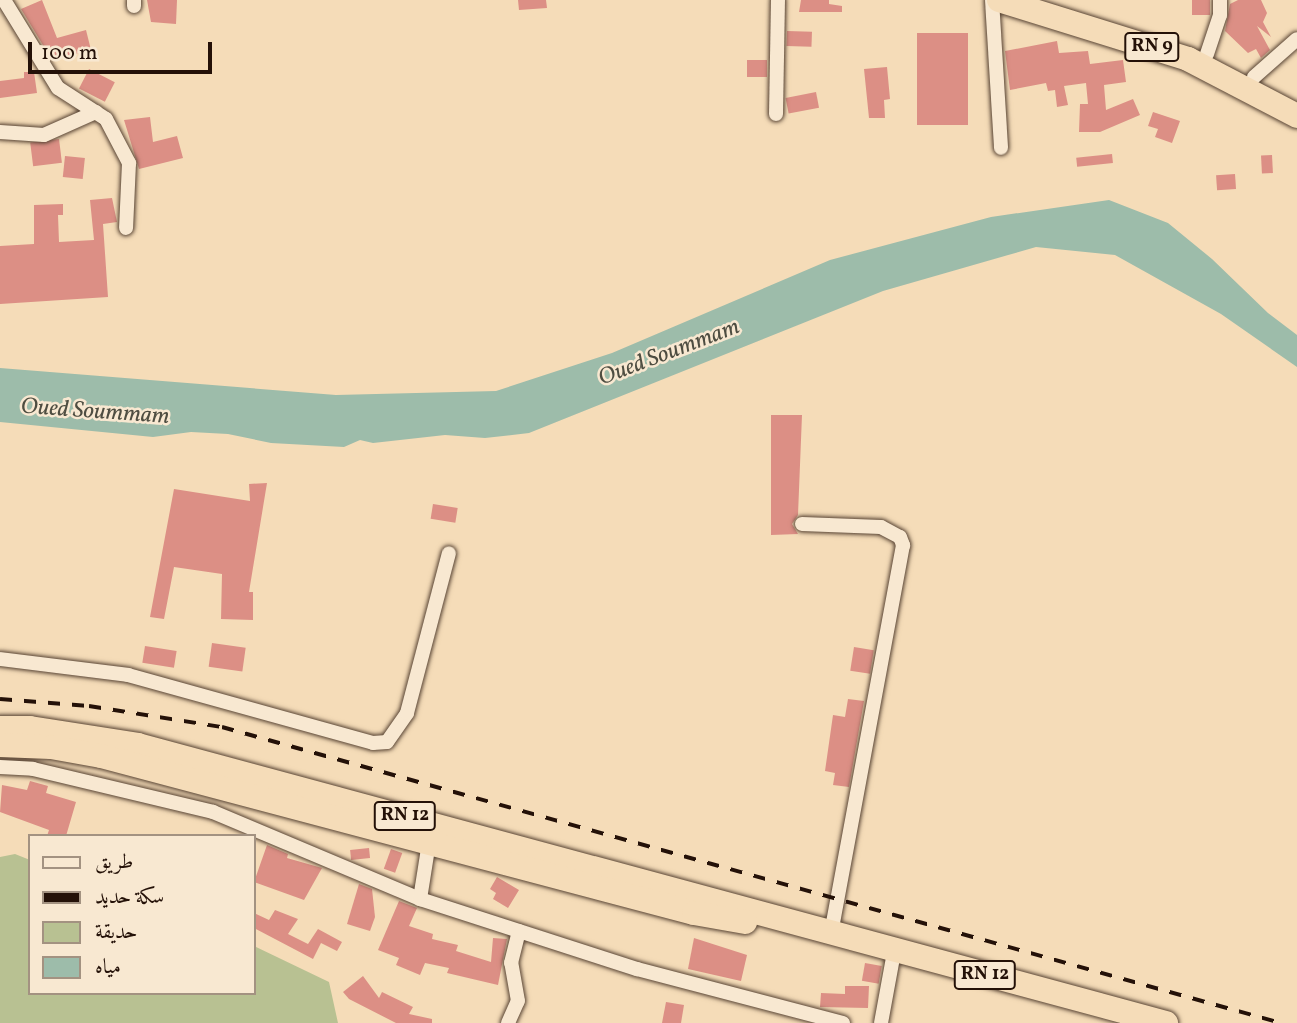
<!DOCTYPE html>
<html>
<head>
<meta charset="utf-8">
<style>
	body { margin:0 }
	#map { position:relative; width:1297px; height:1023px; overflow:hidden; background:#f5dcb8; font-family:Vollkorn,Amiri,serif }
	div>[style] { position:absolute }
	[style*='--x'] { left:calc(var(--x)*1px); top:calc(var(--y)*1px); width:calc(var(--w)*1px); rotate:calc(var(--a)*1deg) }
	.green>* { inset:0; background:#b8c192 }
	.water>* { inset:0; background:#9dbcaa }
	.building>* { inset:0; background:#dc8f85; transform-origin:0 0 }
	.roads { filter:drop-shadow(0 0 2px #584434) drop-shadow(0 0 2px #584434) }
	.street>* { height:14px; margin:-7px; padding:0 7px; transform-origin:7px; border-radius:7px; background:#f8e8d1 }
	.highway>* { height:24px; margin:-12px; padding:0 12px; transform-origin:12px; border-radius:12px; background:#f5dcb8 }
	.rail>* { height:3.5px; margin-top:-1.75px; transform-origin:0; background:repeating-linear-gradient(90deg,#241108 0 12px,transparent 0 24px) }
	span { translate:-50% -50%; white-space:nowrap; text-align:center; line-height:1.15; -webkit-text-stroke:5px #f8e8d1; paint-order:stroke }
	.shield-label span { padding:2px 5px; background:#f8e8d1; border:2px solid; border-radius:5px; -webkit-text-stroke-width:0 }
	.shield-label { font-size:19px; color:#241108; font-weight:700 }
	.water-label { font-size:23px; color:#4e4d41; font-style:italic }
	.legend { position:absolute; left:28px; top:834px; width:228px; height:161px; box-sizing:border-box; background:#f8e8d1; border:2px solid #a39281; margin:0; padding:9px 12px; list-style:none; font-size:21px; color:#241108 }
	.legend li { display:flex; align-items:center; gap:14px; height:35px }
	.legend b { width:35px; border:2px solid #a39281 }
	.scale { position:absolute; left:28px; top:42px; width:184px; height:32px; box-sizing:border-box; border:4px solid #241108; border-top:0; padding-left:9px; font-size:21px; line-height:24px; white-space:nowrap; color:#241108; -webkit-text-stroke:5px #f8e8d1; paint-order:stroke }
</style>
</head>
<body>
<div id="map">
	<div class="green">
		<i style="clip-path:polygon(15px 854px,30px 860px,30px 993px,254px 993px,254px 946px,329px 982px,338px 1023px,0 1023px,0 857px)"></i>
	</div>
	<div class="water">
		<i style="clip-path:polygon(1109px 200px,1168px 223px,1212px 259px,1268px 313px,1297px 335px,1297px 367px,1221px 314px,1115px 255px,1036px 247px,883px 291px,529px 433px,485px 438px,445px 435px,373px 443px,360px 440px,344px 447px,271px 443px,228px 434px,191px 432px,153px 437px,0 422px,0 368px,336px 395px,496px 391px,612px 353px,830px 260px,991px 217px)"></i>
	</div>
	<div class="building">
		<i style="clip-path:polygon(42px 0,57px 38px,86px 30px,91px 50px,52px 60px,21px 9px)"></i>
		<i style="clip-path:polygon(147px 0,177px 0,176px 24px,151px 22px)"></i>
		<i style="clip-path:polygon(518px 0,546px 0,547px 8px,519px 10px)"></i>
		<i style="clip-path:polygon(801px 0,829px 0,829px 4px,842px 6px,842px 12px,799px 12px)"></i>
		<i style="left:1192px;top:0;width:18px;height:15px"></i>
		<i style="clip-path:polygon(1238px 0,1261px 0,1267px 13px,1263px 22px,1271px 37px,1257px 26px,1270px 50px,1261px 58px,1256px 49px,1248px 53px,1225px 31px,1230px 4px)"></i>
		<i style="left:787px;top:31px;width:25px;height:15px;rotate:2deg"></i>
		<i style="left:917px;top:33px;width:51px;height:92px"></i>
		<i style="clip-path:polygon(1057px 41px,1059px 53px,1088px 51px,1090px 64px,1123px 60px,1126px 82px,1104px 85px,1106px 110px,1133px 99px,1140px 115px,1100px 132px,1079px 132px,1080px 104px,1088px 104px,1086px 83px,1064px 86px,1068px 105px,1057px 107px,1055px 90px,1048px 91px,1046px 83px,1010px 90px,1005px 51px)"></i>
		<i style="left:747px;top:60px;width:20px;height:17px"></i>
		<i style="clip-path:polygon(887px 67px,890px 99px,884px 100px,885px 118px,869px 118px,864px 69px)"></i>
		<i style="left:89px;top:69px;width:29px;height:22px;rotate:27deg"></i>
		<i style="clip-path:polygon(24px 72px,34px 72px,37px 93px,0 98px,0 81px,24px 78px)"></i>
		<i style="left:816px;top:92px;width:16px;height:31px;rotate:79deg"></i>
		<i style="clip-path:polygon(1153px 112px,1180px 121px,1172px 143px,1155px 137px,1158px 129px,1148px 126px)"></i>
		<i style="clip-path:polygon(150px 117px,153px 142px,177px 136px,183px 158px,139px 169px,124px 120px)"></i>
		<i style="left:59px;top:139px;width:24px;height:29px;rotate:83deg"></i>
		<i style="left:1112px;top:154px;width:9px;height:36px;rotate:84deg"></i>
		<i style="left:1272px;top:155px;width:18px;height:11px;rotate:87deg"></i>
		<i style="left:65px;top:156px;width:20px;height:21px;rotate:6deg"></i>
		<i style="left:1235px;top:174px;width:15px;height:19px;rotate:86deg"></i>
		<i style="clip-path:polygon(112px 198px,117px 222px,103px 224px,108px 297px,0 304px,0 246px,34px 244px,34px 205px,63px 204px,63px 215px,58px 215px,59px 242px,94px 240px,90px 200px)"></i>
		<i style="clip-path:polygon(771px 415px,802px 415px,798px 515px,792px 524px,798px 534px,771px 535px)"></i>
		<i style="clip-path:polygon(267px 483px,249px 592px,253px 592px,253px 620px,221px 619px,222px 574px,174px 567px,164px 619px,150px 617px,174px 489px,250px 501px,249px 484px)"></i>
		<i style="left:433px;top:504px;width:25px;height:15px;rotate:9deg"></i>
		<i style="left:212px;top:643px;width:34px;height:24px;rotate:8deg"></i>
		<i style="left:145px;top:646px;width:32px;height:17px;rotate:9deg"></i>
		<i style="left:854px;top:647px;width:20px;height:24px;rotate:9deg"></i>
		<i style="clip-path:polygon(848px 699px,864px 701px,849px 787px,833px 785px,835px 773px,825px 771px,833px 715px,845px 717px)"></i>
		<i style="clip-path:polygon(30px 781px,48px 786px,46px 793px,76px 802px,66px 836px,47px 836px,49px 830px,0 812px,2px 785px,27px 790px)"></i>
		<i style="clip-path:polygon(267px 845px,288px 854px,287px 858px,322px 868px,304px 900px,254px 882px)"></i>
		<i style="left:369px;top:848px;width:10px;height:19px;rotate:84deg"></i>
		<i style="left:391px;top:849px;width:12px;height:21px;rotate:20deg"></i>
		<i style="clip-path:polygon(497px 877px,519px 890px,508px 908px,493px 899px,496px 893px,490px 889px)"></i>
		<i style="clip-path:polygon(359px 884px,372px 889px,375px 917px,370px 931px,347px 924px)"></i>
		<i style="clip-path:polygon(399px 901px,417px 908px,409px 926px,433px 934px,432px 939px,458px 945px,456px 951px,491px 962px,493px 938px,507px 939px,498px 985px,447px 973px,449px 968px,425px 963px,420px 975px,396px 965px,399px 958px,378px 950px)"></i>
		<i style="clip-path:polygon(275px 910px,298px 919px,288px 934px,308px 944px,318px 929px,342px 942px,337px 951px,321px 943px,313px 959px,254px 928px,254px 913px,269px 920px)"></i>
		<i style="clip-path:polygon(694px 938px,747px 955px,741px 981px,688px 969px)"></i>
		<i style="left:865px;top:963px;width:17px;height:18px;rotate:10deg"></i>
		<i style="clip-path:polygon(363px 976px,379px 998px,382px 992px,413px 1007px,409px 1014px,432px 1019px,432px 1023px,396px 1023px,349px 999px,343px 992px)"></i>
		<i style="clip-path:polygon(845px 986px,869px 986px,868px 1008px,820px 1007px,821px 993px,845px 994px)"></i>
		<i style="clip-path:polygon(666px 1002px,684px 1005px,681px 1023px,662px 1023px)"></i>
	</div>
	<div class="roads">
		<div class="street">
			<i style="--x:4;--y:0;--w:103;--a:58.5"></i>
			<i style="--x:58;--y:88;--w:57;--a:32.9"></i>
			<i style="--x:106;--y:119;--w:50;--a:62.4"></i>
			<i style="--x:129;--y:163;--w:65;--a:92.6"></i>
			<i style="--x:992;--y:0;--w:148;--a:86.5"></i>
			<i style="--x:134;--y:6;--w:6;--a:-90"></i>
			<i style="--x:1207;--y:54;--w:41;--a:-71.6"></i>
			<i style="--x:1220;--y:15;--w:15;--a:-90"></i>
			<i style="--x:1254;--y:77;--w:57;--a:-41.5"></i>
			<i style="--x:776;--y:114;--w:114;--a:-89"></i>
			<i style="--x:0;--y:132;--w:44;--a:3.9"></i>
			<i style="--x:44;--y:135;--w:57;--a:-23.9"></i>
			<i style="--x:802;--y:524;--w:79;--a:2.2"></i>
			<i style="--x:881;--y:527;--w:21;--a:28"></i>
			<i style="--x:900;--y:537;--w:9;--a:69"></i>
			<i style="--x:903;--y:545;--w:397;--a:100.5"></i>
			<i style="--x:0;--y:659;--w:129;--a:7.1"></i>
			<i style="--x:128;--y:675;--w:254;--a:15.5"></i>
			<i style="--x:373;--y:743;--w:14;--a:-4"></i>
			<i style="--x:387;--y:742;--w:35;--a:-55"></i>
			<i style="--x:407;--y:713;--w:165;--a:-75.3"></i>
			<i style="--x:0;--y:767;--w:33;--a:3"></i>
			<i style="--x:33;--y:769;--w:185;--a:13.4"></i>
			<i style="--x:213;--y:812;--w:225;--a:22.8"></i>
			<i style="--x:420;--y:899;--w:228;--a:17.9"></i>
			<i style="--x:637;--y:969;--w:213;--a:14.7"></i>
			<i style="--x:420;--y:899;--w:58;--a:-81"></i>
			<i style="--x:508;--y:1023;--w:24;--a:-66"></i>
			<i style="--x:518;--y:1001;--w:39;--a:-100"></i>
			<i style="--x:511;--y:963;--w:33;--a:-76"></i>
			<i style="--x:881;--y:1023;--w:72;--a:-79.6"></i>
		</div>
		<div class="highway">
			<i style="--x:999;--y:0;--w:198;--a:17.3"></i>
			<i style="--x:1188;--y:59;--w:123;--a:27.6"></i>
			<i style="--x:0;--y:728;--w:30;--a:0"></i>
			<i style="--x:30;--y:728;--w:109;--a:8.9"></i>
			<i style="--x:138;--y:745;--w:1065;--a:15.13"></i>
			<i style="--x:0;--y:745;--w:51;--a:2.2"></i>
			<i style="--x:51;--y:747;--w:51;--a:10.2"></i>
			<i style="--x:101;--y:756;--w:613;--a:14.83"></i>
			<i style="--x:694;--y:913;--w:52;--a:10"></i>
		</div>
	</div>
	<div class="rail">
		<i style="--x:0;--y:699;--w:89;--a:4.5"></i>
		<i style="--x:89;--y:706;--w:135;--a:9"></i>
		<i style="--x:222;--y:727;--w:1100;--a:15.62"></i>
	</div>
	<div class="shield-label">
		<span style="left:1152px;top:47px">RN 9</span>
		<span style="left:405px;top:816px">RN 12</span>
		<span style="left:985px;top:975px">RN 12</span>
	</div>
	<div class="water-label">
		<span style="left:669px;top:353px;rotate:-21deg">Oued Soummam</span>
		<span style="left:95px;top:412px;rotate:4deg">Oued Soummam</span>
	</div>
	<ul class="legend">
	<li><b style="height:9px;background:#f8e8d1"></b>طريق</li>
	<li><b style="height:9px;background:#241108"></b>سكة حديد</li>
	<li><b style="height:19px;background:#b8c192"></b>حديقة</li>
	<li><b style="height:19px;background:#9dbcaa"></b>مياه</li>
	</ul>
	<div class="scale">100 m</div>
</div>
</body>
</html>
